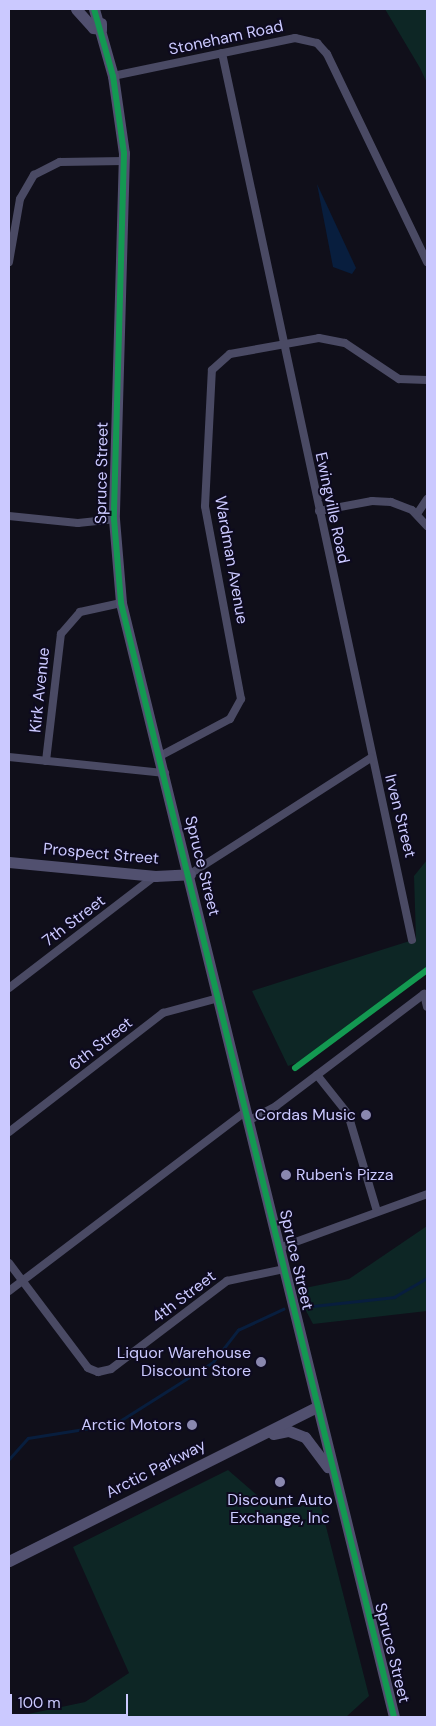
<!DOCTYPE html>
<html>
<head>
<meta charset="utf-8">
<style>
	body { margin:0 }
	#map { position:relative; width:436px; height:1726px; overflow:hidden; background:#100f1a; font-family:"DM Sans",sans-serif }
	div>[style] { position:absolute }
	[style*='--x'] { left:calc(var(--x)*1px); top:calc(var(--y)*1px); width:calc(var(--w)*1px); rotate:calc(var(--a)*1deg) }
	.green>* { inset:0; background:#0d2625 }
	.water>* { inset:0; background:#081e3e }
	.stream>* { height:2.5px; margin:-1.25px; padding:0 1.25px; transform-origin:1.25px; border-radius:1.25px; background:#081e3e }
	.street>* { height:8px; margin:-4px; padding:0 4px; transform-origin:4px; border-radius:4px; background:#4a4a64 }
	.secondary>* { height:11px; margin:-5.5px; padding:0 5.5px; transform-origin:5.5px; border-radius:5.5px; background:#51506f }
	.cycleway>* { height:6px; margin:-3px; padding:0 3px; transform-origin:3px; border-radius:3px; background:#139951 }
	.dots>* { width:14px; height:14px; translate:-50% -50%; box-sizing:border-box; border:2px solid #0d0a1f; border-radius:50% }
	span { translate:-50% -50%; white-space:nowrap; text-align:center; line-height:1.15; -webkit-text-stroke:4px #0d0a1f; paint-order:stroke }
	.street-label { font-size:16px; color:#cbc9ff }
	.poi-label { font-size:16px; color:#cbc9ff }
	.right { translate:-100% -50%; text-align:right }
	.left { translate:0 -50%; text-align:left }
	.frame { position:absolute; inset:0; border:10px solid #cbc9ff; pointer-events:none }
	.scale { position:absolute; left:10px; top:1694px; width:118px; height:22px; box-sizing:border-box; border:2px solid #cbc9ff; border-top:0; padding-left:6px; font-size:15px; line-height:18px; white-space:nowrap; color:#cbc9ff; -webkit-text-stroke:4px #0d0a1f; paint-order:stroke }
</style>
</head>
<body>
<div id="map">
	<div class="green">
		<i style="clip-path:polygon(385px 9px,427px 9px,427px 83px,420px 68px)"></i>
		<i style="clip-path:polygon(427px 860px,427px 970px,311px 1058px,288px 1066px,252px 991px,416px 939px,414px 876px)"></i>
		<i style="clip-path:polygon(427px 1226px,427px 1311px,313px 1324px,295px 1290px,349px 1279px)"></i>
		<i style="clip-path:polygon(228px 1470px,274px 1510px,320px 1503px,369px 1696px,346px 1717px,14px 1717px,85px 1702px,129px 1673px,73px 1547px)"></i>
	</div>
	<div class="water">
		<i style="clip-path:polygon(317px 184px,356px 268px,352px 274px,333px 267px)"></i>
	</div>
	<div class="stream">
		<i style="--x:304;--y:1307;--w:91;--a:-6.3"></i>
		<i style="--x:394;--y:1297;--w:38;--a:-30"></i>
		<i style="--x:9;--y:1459;--w:28;--a:-48"></i>
		<i style="--x:28;--y:1438;--w:88;--a:-9.1"></i>
		<i style="--x:115;--y:1424;--w:116;--a:-32.3"></i>
		<i style="--x:213;--y:1362;--w:41;--a:-52"></i>
		<i style="--x:238;--y:1330;--w:50;--a:-25"></i>
	</div>
	<div class="street">
		<i style="--x:222;--y:53;--w:907;--a:77.91"></i>
		<i style="--x:113;--y:76;--w:186;--a:-11.8"></i>
		<i style="--x:295;--y:38;--w:23;--a:13"></i>
		<i style="--x:317;--y:43;--w:15;--a:48"></i>
		<i style="--x:327;--y:54;--w:231;--a:64.3"></i>
		<i style="--x:9;--y:262;--w:64;--a:-80.1"></i>
		<i style="--x:20;--y:199;--w:28;--a:-60"></i>
		<i style="--x:34;--y:175;--w:29;--a:-27"></i>
		<i style="--x:60;--y:162;--w:64;--a:-0.9"></i>
		<i style="--x:319;--y:511;--w:54;--a:-10.7"></i>
		<i style="--x:372;--y:501;--w:19;--a:3"></i>
		<i style="--x:391;--y:502;--w:22;--a:21"></i>
		<i style="--x:412;--y:510;--w:22;--a:47"></i>
		<i style="--x:417;--y:514;--w:18;--a:-56"></i>
		<i style="--x:9;--y:516;--w:69;--a:5.8"></i>
		<i style="--x:78;--y:523;--w:36;--a:-6"></i>
		<i style="--x:160;--y:756;--w:79;--a:-27.9"></i>
		<i style="--x:230;--y:719;--w:23;--a:-61"></i>
		<i style="--x:241;--y:699;--w:196;--a:-100.6"></i>
		<i style="--x:205;--y:506;--w:136;--a:-87.1"></i>
		<i style="--x:212;--y:370;--w:24;--a:-42"></i>
		<i style="--x:230;--y:354;--w:90;--a:-10.2"></i>
		<i style="--x:319;--y:338;--w:26;--a:11"></i>
		<i style="--x:345;--y:343;--w:65;--a:33.7"></i>
		<i style="--x:399;--y:379;--w:28;--a:2"></i>
		<i style="--x:9;--y:757;--w:157;--a:5.9"></i>
		<i style="--x:46;--y:761;--w:128;--a:-83.3"></i>
		<i style="--x:61;--y:634;--w:29;--a:-49"></i>
		<i style="--x:80;--y:612;--w:42;--a:-12.4"></i>
		<i style="--x:190;--y:874;--w:215;--a:-32.7"></i>
		<i style="--x:9;--y:988;--w:184;--a:-37.5"></i>
		<i style="--x:317;--y:1075;--w:50;--a:51.5"></i>
		<i style="--x:348;--y:1114;--w:101;--a:73.4"></i>
		<i style="--x:248;--y:1121;--w:32;--a:-28"></i>
		<i style="--x:276;--y:1106;--w:186;--a:-37.1"></i>
		<i style="--x:424;--y:994;--w:13;--a:77"></i>
		<i style="--x:9;--y:1132;--w:195;--a:-37.7"></i>
		<i style="--x:163;--y:1013;--w:58;--a:-15"></i>
		<i style="--x:279;--y:1248;--w:158;--a:-20"></i>
		<i style="--x:9;--y:1263;--w:131;--a:53"></i>
		<i style="--x:88;--y:1368;--w:11;--a:22"></i>
		<i style="--x:98;--y:1372;--w:13;--a:-13"></i>
		<i style="--x:111;--y:1369;--w:146;--a:-37.2"></i>
		<i style="--x:227;--y:1281;--w:58;--a:-11.9"></i>
		<i style="--x:9;--y:1291;--w:298;--a:-37.2"></i>
	</div>
	<div class="secondary">
		<i style="--x:76;--y:9;--w:25;--a:48"></i>
		<i style="--x:93;--y:28;--w:8;--a:7"></i>
		<i style="--x:101;--y:29;--w:6;--a:-90"></i>
		<i style="--x:94;--y:9;--w:70;--a:74.2"></i>
		<i style="--x:113;--y:76;--w:78;--a:81.9"></i>
		<i style="--x:124;--y:153;--w:366;--a:91.6"></i>
		<i style="--x:114;--y:519;--w:84;--a:85.2"></i>
		<i style="--x:121;--y:603;--w:1147;--a:76.23"></i>
		<i style="--x:9;--y:862;--w:147;--a:5.5"></i>
		<i style="--x:155;--y:876;--w:35;--a:-3"></i>
		<i style="--x:273;--y:1434;--w:16;--a:-11"></i>
		<i style="--x:289;--y:1431;--w:17;--a:21"></i>
		<i style="--x:305;--y:1437;--w:38;--a:53"></i>
		<i style="--x:9;--y:1561;--w:344;--a:-26.6"></i>
	</div>
	<div class="cycleway">
		<i style="--x:94;--y:9;--w:70;--a:74.2"></i>
		<i style="--x:113;--y:76;--w:78;--a:81.9"></i>
		<i style="--x:124;--y:153;--w:366;--a:91.6"></i>
		<i style="--x:114;--y:519;--w:84;--a:85.2"></i>
		<i style="--x:121;--y:603;--w:1147;--a:76.23"></i>
		<i style="--x:295;--y:1068;--w:164;--a:-36.6"></i>
	</div>
	<div class="dots">
		<i style="left:366px;top:1115px;background:#8a88af"></i>
		<i style="left:286px;top:1175px;background:#8a88af"></i>
		<i style="left:261px;top:1362px;background:#8a88af"></i>
		<i style="left:192px;top:1425px;background:#8a88af"></i>
		<i style="left:280px;top:1482px;background:#8a88af"></i>
	</div>
	<div class="street-label">
		<span style="left:226px;top:38px;rotate:-12deg">Stoneham Road</span>
		<span style="left:102px;top:473px;rotate:-89deg">Spruce Street</span>
		<span style="left:332px;top:508px;rotate:78deg">Ewingville Road</span>
		<span style="left:231px;top:560px;rotate:80deg">Wardman Avenue</span>
		<span style="left:40px;top:690px;rotate:-84deg">Kirk Avenue</span>
		<span style="left:400px;top:816px;rotate:76deg">Irven Street</span>
		<span style="left:101px;top:854px;rotate:5deg">Prospect Street</span>
		<span style="left:202px;top:866px;rotate:76deg">Spruce Street</span>
		<span style="left:74px;top:921px;rotate:-37deg">7th Street</span>
		<span style="left:101px;top:1044px;rotate:-38deg">6th Street</span>
		<span style="left:296px;top:1260px;rotate:77deg">Spruce Street</span>
		<span style="left:184px;top:1297px;rotate:-37deg">4th Street</span>
		<span style="left:156px;top:1469px;rotate:-27deg">Arctic Parkway</span>
		<span style="left:392px;top:1653px;rotate:76deg">Spruce Street</span>
	</div>
	<div class="poi-label">
		<span class="right" style="left:356px;top:1115px">Cordas Music</span>
		<span class="left" style="left:296px;top:1175px">Ruben's Pizza</span>
		<span class="right" style="left:251px;top:1362px">Liquor Warehouse<br>Discount Store</span>
		<span class="right" style="left:182px;top:1425px">Arctic Motors</span>
		<span style="left:280px;top:1509px">Discount Auto<br>Exchange, Inc</span>
	</div>
	<div class="frame"></div>
	<div class="scale">100 m</div>
</div>
</body>
</html>
